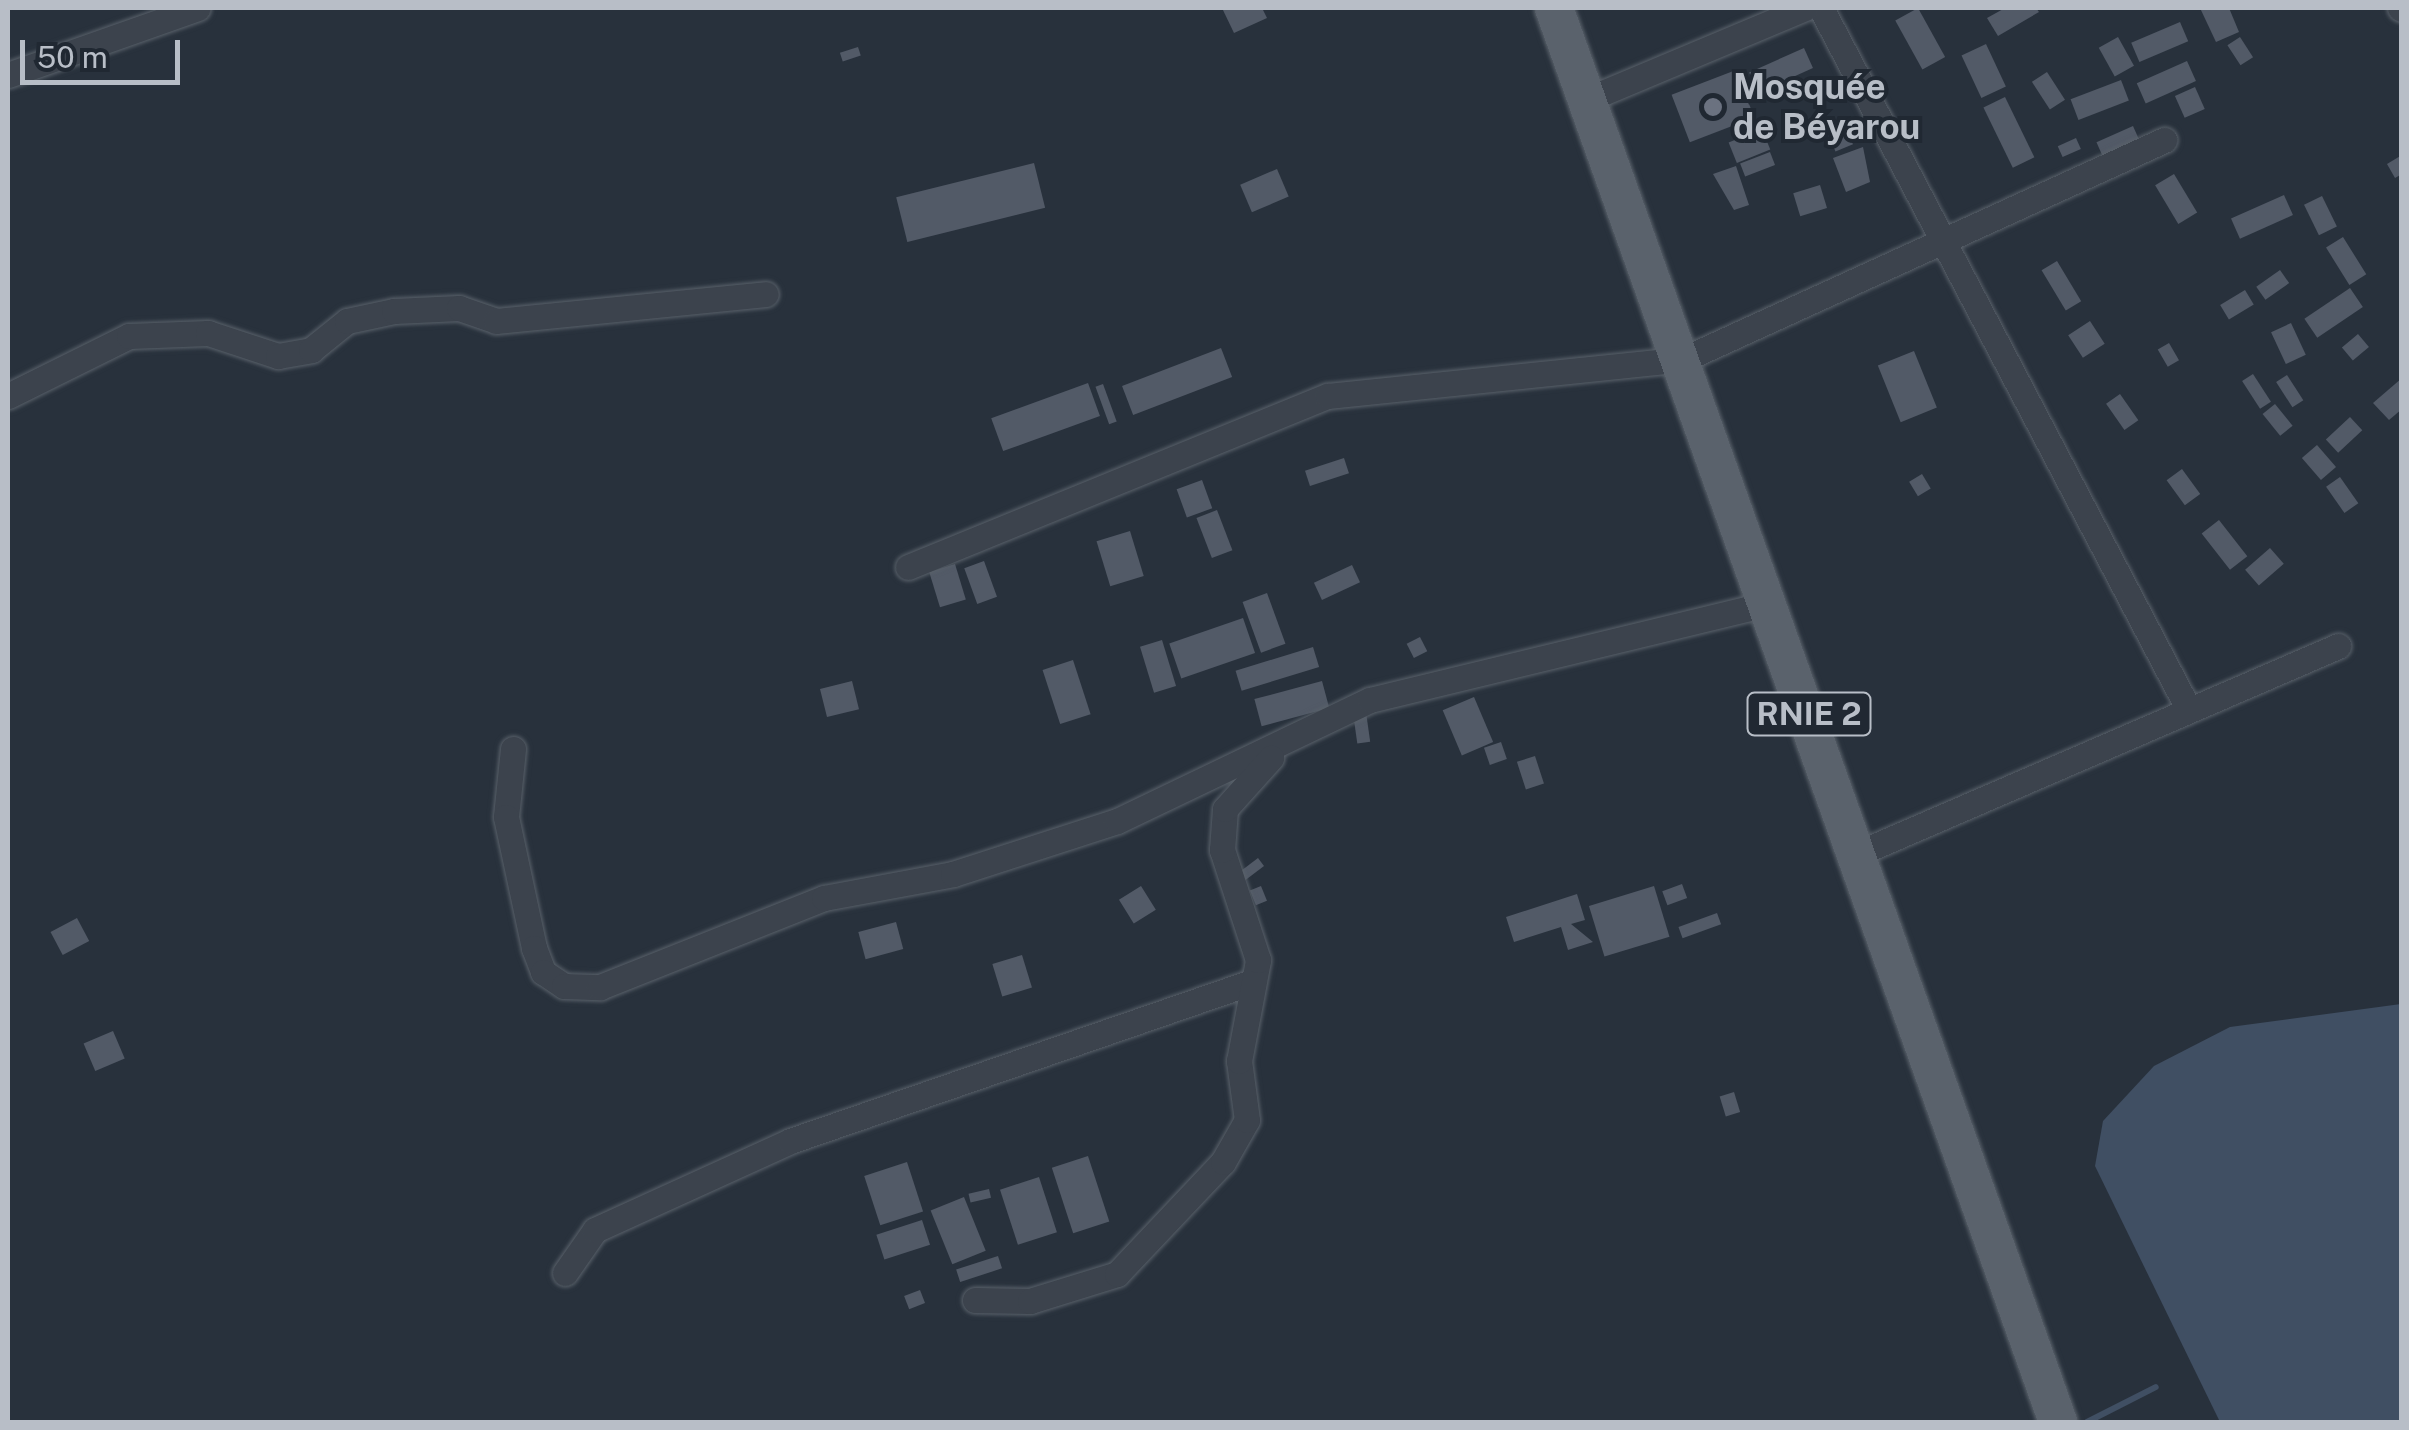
<!DOCTYPE html>
<html>
<head>
<meta charset="utf-8">
<style>
	body { margin:0 }
	#map { position:relative; width:2409px; height:1430px; overflow:hidden; background:#28313c; font-family:"Public Sans",sans-serif }
	div>[style] { position:absolute }
	[style*='--x'] { left:calc(var(--x)*1px); top:calc(var(--y)*1px); width:calc(var(--w)*1px); rotate:calc(var(--a)*1deg) }
	.water>* { inset:0; background:#404f63 }
	.stream>* { height:6px; margin:-3px; padding:0 3px; transform-origin:3px; border-radius:3px; background:#404f63 }
	.building>* { inset:0; background:#525a67; transform-origin:0 0 }
	.roads { filter:drop-shadow(0 0 2px #59616a) drop-shadow(0 0 2px #59616a) }
	.minor>* { height:25px; margin:-12.5px; padding:0 12.5px; transform-origin:12.5px; border-radius:12.5px; background:#3c434d }
	.primary>* { height:38px; margin:-19px; padding:0 19px; transform-origin:19px; border-radius:19px; background:#5a626c }
	.dots>* { width:28px; height:28px; translate:-50% -50%; box-sizing:border-box; border:5px solid #202832; border-radius:50% }
	span { translate:-50% -50%; white-space:nowrap; text-align:center; line-height:1.15; -webkit-text-stroke:8px #202832; paint-order:stroke }
	.shield-label span { padding:2px 8px; background:#202832; border:2px solid; border-radius:8px; -webkit-text-stroke-width:0 }
	.shield-label { font-size:32px; color:#b8bec7; font-weight:700 }
	.poi-label { font-size:35px; color:#b8bec7; font-weight:700 }
	.left { translate:0 -50%; text-align:left }
	.frame { position:absolute; inset:0; border:10px solid #b8bec7; pointer-events:none }
	.scale { position:absolute; left:20px; top:40px; width:160px; height:45px; box-sizing:border-box; border:5px solid #b8bec7; border-top:0; padding-left:12px; font-size:30px; line-height:35px; white-space:nowrap; color:#b8bec7; -webkit-text-stroke:8px #202832; paint-order:stroke }
</style>
</head>
<body>
<div id="map">
	<div class="water">
		<i style="clip-path:polygon(2401px 1004px,2401px 1422px,2220px 1422px,2095px 1166px,2103px 1121px,2154px 1066px,2230px 1027px)"></i>
	</div>
	<div class="stream">
		<i style="--x:2087;--y:1422;--w:77;--a:-26.9"></i>
	</div>
	<div class="building">
		<i style="clip-path:polygon(1222px 8px,1262px 8px,1267px 18px,1234px 33px)"></i>
		<i style="left:1918px;top:8px;width:56px;height:26px;rotate:61deg"></i>
		<i style="clip-path:polygon(2005px 8px,2036px 8px,2039px 12px,1998px 36px,1987px 18px)"></i>
		<i style="clip-path:polygon(2200px 8px,2229px 8px,2239px 32px,2216px 42px)"></i>
		<i style="left:2180px;top:22px;width:21px;height:53px;rotate:67deg"></i>
		<i style="left:2118px;top:37px;width:33px;height:22px;rotate:61deg"></i>
		<i style="left:2240px;top:37px;width:24px;height:15px;rotate:57deg"></i>
		<i style="left:1986px;top:44px;width:47px;height:27px;rotate:65deg"></i>
		<i style="left:858px;top:47px;width:9px;height:19px;rotate:72deg"></i>
		<i style="left:1804px;top:48px;width:22px;height:60px;rotate:66deg"></i>
		<i style="left:2187px;top:61px;width:22px;height:55px;rotate:66deg"></i>
		<i style="left:1736px;top:70px;width:51px;height:69px;rotate:69deg"></i>
		<i style="left:2047px;top:72px;width:33px;height:18px;rotate:57deg"></i>
		<i style="left:2121px;top:80px;width:22px;height:54px;rotate:69deg"></i>
		<i style="left:2195px;top:87px;width:24px;height:22px;rotate:66deg"></i>
		<i style="left:2005px;top:97px;width:67px;height:24px;rotate:64deg"></i>
		<i style="left:1844px;top:123px;width:23px;height:19px;rotate:67deg"></i>
		<i style="left:2133px;top:126px;width:20px;height:40px;rotate:66deg"></i>
		<i style="left:1762px;top:129px;width:22px;height:36px;rotate:68deg"></i>
		<i style="left:2076px;top:138px;width:12px;height:20px;rotate:66deg"></i>
		<i style="clip-path:polygon(1863px 147px,1870px 182px,1846px 192px,1833px 158px)"></i>
		<i style="left:1770px;top:152px;width:14px;height:32px;rotate:69deg"></i>
		<i style="clip-path:polygon(2402px 155px,2402px 174px,2395px 178px,2387px 164px)"></i>
		<i style="left:1034px;top:163px;width:46px;height:142px;rotate:76deg"></i>
		<i style="clip-path:polygon(1736px 166px,1749px 205px,1734px 210px,1713px 174px)"></i>
		<i style="left:1277px;top:169px;width:30px;height:40px;rotate:67deg"></i>
		<i style="left:2174px;top:174px;width:45px;height:22px;rotate:59deg"></i>
		<i style="left:1820px;top:185px;width:24px;height:28px;rotate:73deg"></i>
		<i style="left:2284px;top:195px;width:22px;height:58px;rotate:66deg"></i>
		<i style="left:2322px;top:196px;width:34px;height:20px;rotate:64deg"></i>
		<i style="left:2343px;top:237px;width:44px;height:20px;rotate:58deg"></i>
		<i style="left:2057px;top:261px;width:47px;height:18px;rotate:59deg"></i>
		<i style="left:2280px;top:270px;width:16px;height:29px;rotate:55deg"></i>
		<i style="left:2350px;top:288px;width:23px;height:55px;rotate:56deg"></i>
		<i style="left:2245px;top:290px;width:17px;height:29px;rotate:59deg"></i>
		<i style="left:2090px;top:321px;width:27px;height:26px;rotate:57deg"></i>
		<i style="left:2291px;top:323px;width:35px;height:22px;rotate:65deg"></i>
		<i style="left:2358px;top:334px;width:17px;height:21px;rotate:50deg"></i>
		<i style="left:2169px;top:343px;width:20px;height:13px;rotate:60deg"></i>
		<i style="left:1221px;top:348px;width:31px;height:106px;rotate:69deg"></i>
		<i style="left:1914px;top:351px;width:61px;height:39px;rotate:68deg"></i>
		<i style="left:2253px;top:374px;width:33px;height:13px;rotate:57deg"></i>
		<i style="left:2287px;top:375px;width:30px;height:13px;rotate:57deg"></i>
		<i style="clip-path:polygon(2402px 378px,2402px 409px,2389px 420px,2373px 403px)"></i>
		<i style="left:1088px;top:383px;width:35px;height:103px;rotate:70deg"></i>
		<i style="left:1103px;top:384px;width:40px;height:8px;rotate:70deg"></i>
		<i style="left:2120px;top:394px;width:32px;height:17px;rotate:55deg"></i>
		<i style="left:2275px;top:404px;width:28px;height:16px;rotate:51deg"></i>
		<i style="left:2350px;top:417px;width:18px;height:33px;rotate:47deg"></i>
		<i style="left:2317px;top:445px;width:29px;height:20px;rotate:49deg"></i>
		<i style="left:1344px;top:458px;width:16px;height:41px;rotate:72deg"></i>
		<i style="left:2182px;top:469px;width:31px;height:19px;rotate:54deg"></i>
		<i style="left:1922px;top:474px;width:17px;height:15px;rotate:59deg"></i>
		<i style="left:2340px;top:477px;width:32px;height:17px;rotate:55deg"></i>
		<i style="left:1202px;top:480px;width:30px;height:27px;rotate:70deg"></i>
		<i style="left:1217px;top:510px;width:43px;height:22px;rotate:69deg"></i>
		<i style="left:2219px;top:520px;width:46px;height:22px;rotate:52deg"></i>
		<i style="left:1130px;top:531px;width:47px;height:35px;rotate:73deg"></i>
		<i style="left:2270px;top:548px;width:21px;height:33px;rotate:49deg"></i>
		<i style="left:984px;top:561px;width:38px;height:21px;rotate:70deg"></i>
		<i style="left:955px;top:564px;width:37px;height:27px;rotate:73deg"></i>
		<i style="left:1352px;top:565px;width:19px;height:42px;rotate:65deg"></i>
		<i style="left:1267px;top:593px;width:54px;height:26px;rotate:70deg"></i>
		<i style="left:1243px;top:618px;width:37px;height:78px;rotate:71deg"></i>
		<i style="left:1420px;top:637px;width:16px;height:15px;rotate:63deg"></i>
		<i style="left:1162px;top:640px;width:48px;height:23px;rotate:73deg"></i>
		<i style="left:1313px;top:647px;width:21px;height:81px;rotate:73deg"></i>
		<i style="left:1073px;top:660px;width:57px;height:32px;rotate:72deg"></i>
		<i style="left:852px;top:681px;width:29px;height:33px;rotate:76deg"></i>
		<i style="left:1322px;top:681px;width:28px;height:70px;rotate:75deg"></i>
		<i style="left:1474px;top:697px;width:49px;height:34px;rotate:67deg"></i>
		<i style="left:1366px;top:712px;width:30px;height:13px;rotate:82deg"></i>
		<i style="left:1501px;top:742px;width:18px;height:18px;rotate:71deg"></i>
		<i style="left:1535px;top:756px;width:29px;height:19px;rotate:72deg"></i>
		<i style="left:1258px;top:858px;width:10px;height:24px;rotate:53deg"></i>
		<i style="left:1682px;top:884px;width:15px;height:21px;rotate:70deg"></i>
		<i style="left:1141px;top:886px;width:28px;height:26px;rotate:58deg"></i>
		<i style="left:1261px;top:886px;width:16px;height:12px;rotate:68deg"></i>
		<i style="left:1654px;top:886px;width:53px;height:68px;rotate:73deg"></i>
		<i style="clip-path:polygon(1577px 894px,1585px 920px,1571px 924px,1593px 942px,1568px 950px,1561px 927px,1514px 942px,1506px 917px)"></i>
		<i style="left:1717px;top:913px;width:12px;height:41px;rotate:70deg"></i>
		<i style="left:77px;top:918px;width:26px;height:30px;rotate:62deg"></i>
		<i style="left:896px;top:922px;width:28px;height:39px;rotate:75deg"></i>
		<i style="left:1022px;top:955px;width:34px;height:31px;rotate:73deg"></i>
		<i style="left:113px;top:1031px;width:30px;height:32px;rotate:67deg"></i>
		<i style="left:1734px;top:1092px;width:21px;height:15px;rotate:73deg"></i>
		<i style="left:1088px;top:1156px;width:69px;height:38px;rotate:72deg"></i>
		<i style="left:907px;top:1162px;width:52px;height:45px;rotate:72deg"></i>
		<i style="left:1039px;top:1177px;width:58px;height:41px;rotate:72deg"></i>
		<i style="left:989px;top:1189px;width:9px;height:21px;rotate:77deg"></i>
		<i style="left:964px;top:1197px;width:58px;height:36px;rotate:68deg"></i>
		<i style="left:922px;top:1220px;width:26px;height:48px;rotate:72deg"></i>
		<i style="left:998px;top:1256px;width:13px;height:44px;rotate:72deg"></i>
		<i style="left:920px;top:1290px;width:14px;height:17px;rotate:69deg"></i>
	</div>
	<div class="roads">
		<div class="minor">
			<i style="--x:1821;--y:8;--w:793;--a:62.34"></i>
			<i style="--x:2400;--y:8;--w:2;--a:27"></i>
			<i style="--x:8;--y:75;--w:201;--a:-19.4"></i>
			<i style="--x:1586;--y:100;--w:238;--a:-22.8"></i>
			<i style="--x:8;--y:396;--w:135;--a:-26.4"></i>
			<i style="--x:129;--y:336;--w:79;--a:-2.2"></i>
			<i style="--x:208;--y:333;--w:74;--a:18.2"></i>
			<i style="--x:278;--y:356;--w:34;--a:-10"></i>
			<i style="--x:311;--y:350;--w:46;--a:-38.9"></i>
			<i style="--x:347;--y:321;--w:48;--a:-12"></i>
			<i style="--x:394;--y:311;--w:65;--a:-2.6"></i>
			<i style="--x:459;--y:308;--w:39;--a:19"></i>
			<i style="--x:496;--y:321;--w:271;--a:-5.7"></i>
			<i style="--x:908;--y:567;--w:453;--a:-22.2"></i>
			<i style="--x:1328;--y:396;--w:358;--a:-5.9"></i>
			<i style="--x:1684;--y:359;--w:528;--a:-24.52"></i>
			<i style="--x:513;--y:749;--w:68;--a:95.9"></i>
			<i style="--x:506;--y:817;--w:134;--a:77.9"></i>
			<i style="--x:534;--y:948;--w:26;--a:69"></i>
			<i style="--x:543;--y:972;--w:25;--a:34"></i>
			<i style="--x:564;--y:986;--w:36;--a:2"></i>
			<i style="--x:600;--y:987;--w:241;--a:-21.7"></i>
			<i style="--x:824;--y:898;--w:131;--a:-10.5"></i>
			<i style="--x:953;--y:874;--w:172;--a:-17.9"></i>
			<i style="--x:1117;--y:821;--w:280;--a:-25.6"></i>
			<i style="--x:1370;--y:700;--w:412;--a:-13.6"></i>
			<i style="--x:1859;--y:853;--w:522;--a:-23.37"></i>
			<i style="--x:565;--y:1273;--w:52;--a:-55.1"></i>
			<i style="--x:595;--y:1230;--w:214;--a:-24.5"></i>
			<i style="--x:790;--y:1141;--w:489;--a:-19"></i>
			<i style="--x:975;--y:1300;--w:55;--a:1"></i>
			<i style="--x:1030;--y:1301;--w:91;--a:-17.2"></i>
			<i style="--x:1117;--y:1274;--w:154;--a:-46.6"></i>
			<i style="--x:1223;--y:1162;--w:48;--a:-60.3"></i>
			<i style="--x:1247;--y:1120;--w:60;--a:-97.7"></i>
			<i style="--x:1239;--y:1061;--w:103;--a:-79.3"></i>
			<i style="--x:1258;--y:960;--w:116;--a:-108.1"></i>
			<i style="--x:1222;--y:850;--w:41;--a:-85.8"></i>
			<i style="--x:1225;--y:809;--w:69;--a:-48"></i>
		</div>
		<div class="primary">
			<i style="--x:1554;--y:8;--w:1501;--a:70.38"></i>
		</div>
	</div>
	<div class="dots">
		<i style="left:1713px;top:107px;background:#6b7280"></i>
	</div>
	<div class="shield-label">
		<span style="left:1809px;top:714px">RNIE 2</span>
	</div>
	<div class="poi-label">
		<span class="left" style="left:1733px;top:107px">Mosquée<br>de Béyarou</span>
	</div>
	<div class="frame"></div>
	<div class="scale">50 m</div>
</div>
</body>
</html>
